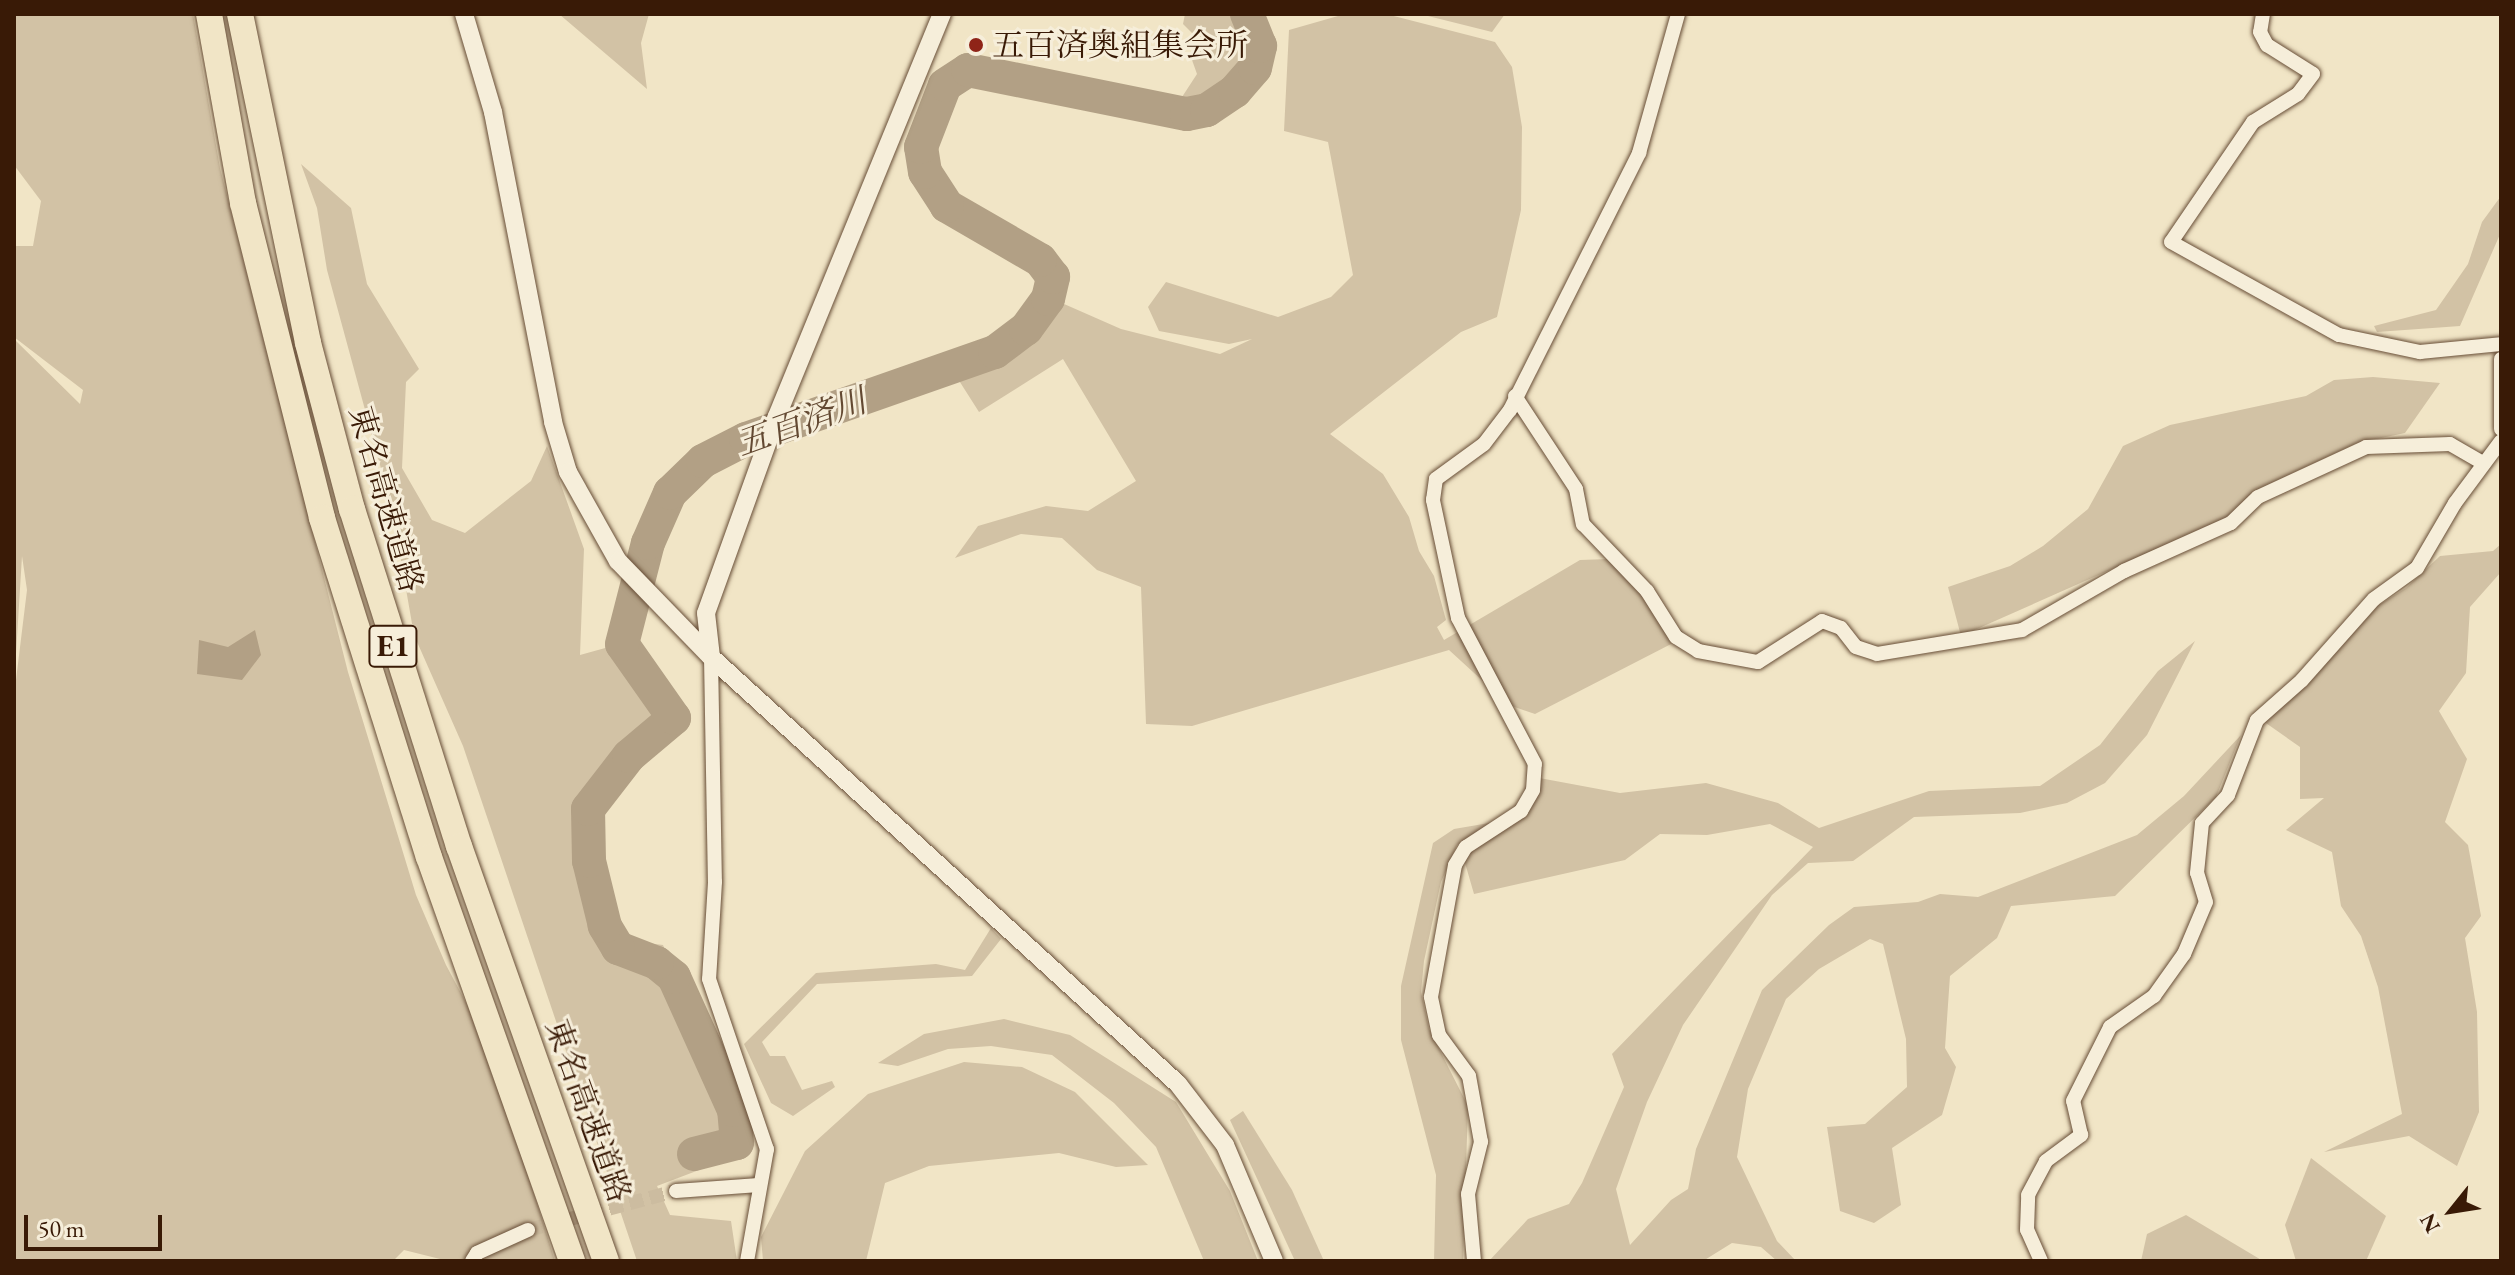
<!DOCTYPE html>
<html>
<head>
<meta charset="utf-8">
<style>
	body { margin:0 }
	#map { position:relative; width:2515px; height:1275px; overflow:hidden; background:#f1e5c6; font-family:"EB Garamond","Noto Serif JP",serif }
	div>[style] { position:absolute }
	[style*='--x'] { left:calc(var(--x)*1px); top:calc(var(--y)*1px); width:calc(var(--w)*1px); rotate:calc(var(--a)*1deg) }
	.green>* { inset:0; background:#d2c2a5 }
	.water>* { inset:0; background:#b2a085 }
	.river>* { height:34px; margin:-17px; padding:0 17px; transform-origin:17px; border-radius:17px; background:#b2a085 }
	.minor-tunnel>* { height:14px; margin-top:-7px; transform-origin:0; background:repeating-linear-gradient(90deg,#ccbca0 0 14px,transparent 0 21px) }
	.roads { filter:drop-shadow(0 0 2px #674d36) drop-shadow(0 0 2px #674d36) }
	.minor>* { height:14px; margin:-7px; padding:0 7px; transform-origin:7px; border-radius:7px; background:#f6eeda }
	.tertiary>* { height:18px; margin:-9px; padding:0 9px; transform-origin:9px; border-radius:9px; background:#f6eeda }
	.motorway>* { height:26px; margin:-13px; padding:0 13px; transform-origin:13px; border-radius:13px; background:#f1e5c6 }
	.dots>* { width:22px; height:22px; translate:-50% -50%; box-sizing:border-box; border:4px solid #f6eeda; border-radius:50% }
	span { translate:-50% -50%; white-space:nowrap; text-align:center; line-height:1.15; -webkit-text-stroke:6px #f6eeda; paint-order:stroke }
	.shield-label span { padding:2px 6px; background:#f6eeda; border:2px solid; border-radius:6px; -webkit-text-stroke-width:0 }
	.shield-label { font-size:30px; color:#391a06; font-weight:700 }
	.poi-label { font-size:32px; color:#391a06 }
	.left { translate:0 -50%; text-align:left }
	.street-label { font-size:32px; color:#391a06 }
	.water-label { font-size:34px; color:#634932; font-style:italic }
	.frame { position:absolute; inset:0; border:16px solid #391a06; pointer-events:none }
	.north { position:absolute; left:2411px; top:1171px; width:80px; height:80px; -webkit-text-stroke:6px #f6eeda; paint-order:stroke; rotate:240deg; font-size:22px; font-weight:700; line-height:32px; text-align:center; color:#391a06 }
	.north::after { content:''; display:block; margin:auto; width:28px; height:36px; background:#391a06; clip-path:polygon(50% 0,100% 100%,50% 72%,0 100%) }
	.scale { position:absolute; left:24px; top:1215px; width:138px; height:36px; box-sizing:border-box; border:4px solid #391a06; border-top:0; padding-left:10px; font-size:24px; line-height:28px; white-space:nowrap; color:#391a06; -webkit-text-stroke:6px #f6eeda; paint-order:stroke }
</style>
</head>
<body>
<div id="map">
	<div class="green">
		<i style="clip-path:polygon(evenodd,14px 14px,193px 14px,220px 168px,348px 672px,416px 895px,446px 965px,487px 1042px,555px 1261px,448px 1261px,404px 1250px,393px 1261px,14px 1261px,14px 339px,80px 404px,83px 390px,14px 337px,14px 246px,33px 246px,41px 201px,14px 165px,14px 14px,22px 556px,27px 590px,15px 688px,14px 687px,22px 556px)"></i>
		<i style="clip-path:polygon(559px 14px,649px 14px,641px 43px,647px 89px)"></i>
		<i style="clip-path:polygon(1185px 14px,1241px 14px,1252px 42px,1250px 58px,1236px 75px,1194px 105px,1182px 97px,1197px 74px,1192px 60px,1199px 40px,1183px 24px)"></i>
		<i style="clip-path:polygon(1345px 14px,1386px 14px,1495px 42px,1512px 67px,1522px 127px,1521px 210px,1497px 317px,1461px 332px,1330px 434px,1383px 474px,1409px 517px,1419px 551px,1434px 576px,1446px 620px,1437px 627px,1444px 640px,1580px 560px,1609px 559px,1637px 587px,1675px 642px,1535px 714px,1509px 705px,1449px 650px,1192px 726px,1146px 724px,1141px 587px,1097px 570px,1062px 538px,1021px 534px,955px 558px,978px 526px,1046px 506px,1088px 511px,1136px 481px,1063px 359px,979px 412px,958px 379px,1020px 346px,1055px 300px,1121px 329px,1220px 354px,1252px 339px,1229px 344px,1159px 331px,1148px 307px,1166px 282px,1278px 317px,1331px 297px,1353px 275px,1328px 142px,1284px 131px,1289px 30px)"></i>
		<i style="clip-path:polygon(1420px 14px,1505px 14px,1492px 32px)"></i>
		<i style="clip-path:polygon(301px 164px,351px 208px,367px 284px,419px 369px,406px 382px,402px 468px,432px 520px,465px 533px,531px 481px,547px 446px,584px 549px,580px 655px,616px 645px,668px 718px,595px 800px,589px 861px,631px 941px,663px 945px,693px 1021px,720px 1045px,734px 1082px,746px 1114px,749px 1151px,657px 1186px,670px 1215px,731px 1221px,737px 1261px,637px 1261px,463px 746px,414px 635px,392px 509px,327px 270px,317px 208px)"></i>
		<i style="clip-path:polygon(2501px 196px,2501px 232px,2460px 326px,2377px 332px,2374px 326px,2436px 310px,2468px 264px,2482px 222px)"></i>
		<i style="clip-path:polygon(2373px 377px,2440px 383px,2405px 433px,2357px 443px,2254px 491px,2225px 519px,1961px 636px,1948px 587px,2010px 566px,2043px 546px,2088px 509px,2123px 446px,2170px 425px,2306px 396px,2334px 380px)"></i>
		<i style="clip-path:polygon(2501px 544px,2501px 572px,2470px 607px,2466px 673px,2439px 711px,2467px 759px,2445px 822px,2468px 845px,2481px 916px,2465px 938px,2477px 1012px,2479px 1112px,2457px 1166px,2409px 1136px,2324px 1152px,2402px 1114px,2378px 987px,2361px 936px,2341px 906px,2332px 852px,2286px 830px,2324px 798px,2300px 799px,2300px 747px,2263px 721px,2371px 610px,2406px 588px,2440px 556px,2493px 551px)"></i>
		<i style="clip-path:polygon(2195px 641px,2147px 735px,2105px 783px,2067px 803px,2020px 813px,1914px 817px,1853px 861px,1808px 863px,1772px 895px,1683px 1025px,1647px 1102px,1616px 1189px,1630px 1245px,1671px 1200px,1688px 1189px,1696px 1149px,1762px 990px,1829px 925px,1854px 907px,1918px 902px,1940px 894px,1978px 897px,2137px 835px,2184px 796px,2241px 735px,2216px 797px,2115px 896px,2011px 906px,1997px 938px,1950px 976px,1945px 1048px,1956px 1067px,1942px 1115px,1892px 1148px,1901px 1205px,1874px 1223px,1840px 1211px,1827px 1127px,1865px 1124px,1907px 1087px,1906px 1039px,1883px 944px,1870px 939px,1819px 969px,1786px 999px,1748px 1089px,1737px 1157px,1777px 1241px,1796px 1261px,1777px 1261px,1761px 1247px,1732px 1243px,1703px 1261px,1489px 1261px,1528px 1219px,1569px 1204px,1582px 1183px,1624px 1087px,1612px 1054px,1813px 847px,1770px 824px,1707px 835px,1660px 834px,1625px 860px,1474px 894px,1463px 856px,1522px 814px,1534px 777px,1620px 793px,1706px 783px,1778px 803px,1819px 828px,1929px 791px,2040px 786px,2100px 745px,2158px 671px)"></i>
		<i style="clip-path:polygon(1495px 822px,1457px 845px,1441px 882px,1424px 961px,1421px 992px,1429px 1029px,1468px 1106px,1463px 1261px,1434px 1261px,1436px 1175px,1401px 1040px,1401px 986px,1433px 843px,1454px 829px)"></i>
		<i style="clip-path:polygon(991px 928px,1001px 939px,972px 976px,817px 984px,762px 1042px,770px 1056px,785px 1056px,802px 1090px,832px 1081px,835px 1087px,793px 1116px,771px 1103px,744px 1044px,816px 973px,936px 964px,965px 970px)"></i>
		<i style="clip-path:polygon(1004px 1019px,1070px 1035px,1176px 1102px,1230px 1191px,1258px 1261px,1204px 1261px,1156px 1147px,1114px 1103px,1052px 1055px,991px 1046px,948px 1049px,898px 1066px,878px 1063px,924px 1034px)"></i>
		<i style="clip-path:polygon(964px 1062px,1022px 1067px,1075px 1092px,1148px 1165px,1116px 1167px,1059px 1153px,929px 1166px,885px 1183px,866px 1261px,763px 1261px,761px 1237px,805px 1151px,868px 1094px)"></i>
		<i style="clip-path:polygon(1243px 1111px,1292px 1190px,1324px 1261px,1295px 1261px,1230px 1120px)"></i>
		<i style="clip-path:polygon(2311px 1158px,2386px 1216px,2366px 1261px,2296px 1261px,2285px 1225px)"></i>
		<i style="clip-path:polygon(2186px 1215px,2263px 1261px,2141px 1261px,2147px 1234px)"></i>
	</div>
	<div class="water">
		<i style="clip-path:polygon(255px 630px,261px 655px,242px 680px,197px 674px,199px 640px,228px 647px)"></i>
	</div>
	<div class="river">
		<i style="--x:694;--y:1154;--w:44;--a:-14.3"></i>
		<i style="--x:737;--y:1143;--w:33;--a:-95"></i>
		<i style="--x:734;--y:1110;--w:146;--a:-114.3"></i>
		<i style="--x:674;--y:977;--w:22;--a:-141"></i>
		<i style="--x:657;--y:963;--w:42;--a:-159"></i>
		<i style="--x:618;--y:948;--w:26;--a:-121"></i>
		<i style="--x:605;--y:926;--w:67;--a:-103.8"></i>
		<i style="--x:589;--y:861;--w:52;--a:-91.1"></i>
		<i style="--x:588;--y:809;--w:67;--a:-52.3"></i>
		<i style="--x:629;--y:756;--w:59;--a:-40.2"></i>
		<i style="--x:674;--y:718;--w:90;--a:-125.1"></i>
		<i style="--x:622;--y:644;--w:104;--a:-75.6"></i>
		<i style="--x:648;--y:543;--w:55;--a:-66.3"></i>
		<i style="--x:670;--y:493;--w:46;--a:-44.1"></i>
		<i style="--x:703;--y:461;--w:48;--a:-27.1"></i>
		<i style="--x:746;--y:439;--w:264;--a:-19.3"></i>
		<i style="--x:995;--y:352;--w:39;--a:-37"></i>
		<i style="--x:1026;--y:329;--w:37;--a:-54"></i>
		<i style="--x:1048;--y:299;--w:23;--a:-77"></i>
		<i style="--x:1053;--y:277;--w:21;--a:-127"></i>
		<i style="--x:1040;--y:260;--w:108;--a:-149.9"></i>
		<i style="--x:947;--y:206;--w:40;--a:-122.9"></i>
		<i style="--x:925;--y:172;--w:25;--a:-99"></i>
		<i style="--x:921;--y:147;--w:66;--a:-68.8"></i>
		<i style="--x:945;--y:85;--w:27;--a:-33"></i>
		<i style="--x:968;--y:70;--w:223;--a:11.4"></i>
		<i style="--x:1187;--y:114;--w:20;--a:-11"></i>
		<i style="--x:1207;--y:110;--w:34;--a:-34"></i>
		<i style="--x:1235;--y:91;--w:30;--a:-49"></i>
		<i style="--x:1255;--y:68;--w:23;--a:-77"></i>
		<i style="--x:1260;--y:46;--w:35;--a:-112"></i>
	</div>
	<div class="minor-tunnel">
		<i style="--x:528;--y:1230;--w:153;--a:-14.8"></i>
	</div>
	<div class="roads">
		<div class="minor">
			<i style="--x:2263;--y:14;--w:18;--a:99"></i>
			<i style="--x:2260;--y:32;--w:15;--a:62"></i>
			<i style="--x:2267;--y:45;--w:54;--a:32.2"></i>
			<i style="--x:2313;--y:74;--w:25;--a:127"></i>
			<i style="--x:2298;--y:94;--w:53;--a:148.1"></i>
			<i style="--x:2253;--y:122;--w:145;--a:124.3"></i>
			<i style="--x:2171;--y:242;--w:192;--a:29"></i>
			<i style="--x:2339;--y:335;--w:83;--a:11.9"></i>
			<i style="--x:2420;--y:352;--w:81;--a:-5.6"></i>
			<i style="--x:2501;--y:359;--w:70;--a:90"></i>
			<i style="--x:1515;--y:396;--w:111;--a:56.7"></i>
			<i style="--x:1576;--y:489;--w:36;--a:79"></i>
			<i style="--x:1583;--y:524;--w:93;--a:46.3"></i>
			<i style="--x:1647;--y:591;--w:54;--a:57.8"></i>
			<i style="--x:1676;--y:637;--w:26;--a:32"></i>
			<i style="--x:1698;--y:651;--w:61;--a:10.4"></i>
			<i style="--x:1758;--y:662;--w:76;--a:-32.6"></i>
			<i style="--x:1822;--y:621;--w:20;--a:20"></i>
			<i style="--x:1841;--y:628;--w:24;--a:52"></i>
			<i style="--x:1856;--y:647;--w:22;--a:18"></i>
			<i style="--x:1877;--y:654;--w:147;--a:-9.4"></i>
			<i style="--x:2022;--y:630;--w:118;--a:-30"></i>
			<i style="--x:2124;--y:571;--w:117;--a:-24.2"></i>
			<i style="--x:2231;--y:523;--w:37;--a:-44"></i>
			<i style="--x:2258;--y:497;--w:119;--a:-24.8"></i>
			<i style="--x:2366;--y:447;--w:84;--a:-2"></i>
			<i style="--x:2450;--y:444;--w:39;--a:30"></i>
			<i style="--x:711;--y:657;--w:225;--a:89"></i>
			<i style="--x:715;--y:882;--w:97;--a:93.5"></i>
			<i style="--x:709;--y:979;--w:180;--a:71.2"></i>
			<i style="--x:767;--y:1149;--w:114;--a:100.1"></i>
			<i style="--x:676;--y:1191;--w:83;--a:-4.1"></i>
			<i style="--x:472;--y:1261;--w:9;--a:-58"></i>
			<i style="--x:477;--y:1253;--w:56;--a:-24.3"></i>
			<i style="--x:1474;--y:1261;--w:67;--a:-95.1"></i>
			<i style="--x:1468;--y:1194;--w:54;--a:-76"></i>
			<i style="--x:1481;--y:1142;--w:67;--a:-100.3"></i>
			<i style="--x:1469;--y:1076;--w:51;--a:-126.2"></i>
			<i style="--x:1439;--y:1035;--w:39;--a:-102"></i>
			<i style="--x:1431;--y:997;--w:134;--a:-79.7"></i>
			<i style="--x:1455;--y:865;--w:21;--a:-59"></i>
			<i style="--x:1466;--y:847;--w:66;--a:-33.2"></i>
			<i style="--x:1521;--y:811;--w:24;--a:-60"></i>
			<i style="--x:1533;--y:790;--w:26;--a:-86"></i>
			<i style="--x:1535;--y:764;--w:165;--a:-117.8"></i>
			<i style="--x:1458;--y:618;--w:121;--a:-102"></i>
			<i style="--x:1433;--y:500;--w:21;--a:-82"></i>
			<i style="--x:1436;--y:479;--w:59;--a:-36.1"></i>
			<i style="--x:1484;--y:444;--w:43;--a:-52.6"></i>
			<i style="--x:1510;--y:410;--w:288;--a:-63.3"></i>
			<i style="--x:1639;--y:153;--w:144;--a:-74.3"></i>
			<i style="--x:2041;--y:1261;--w:34;--a:-114"></i>
			<i style="--x:2027;--y:1230;--w:35;--a:-88"></i>
			<i style="--x:2028;--y:1195;--w:38;--a:-62"></i>
			<i style="--x:2046;--y:1161;--w:44;--a:-36.6"></i>
			<i style="--x:2081;--y:1135;--w:35;--a:-103"></i>
			<i style="--x:2073;--y:1101;--w:83;--a:-63.4"></i>
			<i style="--x:2110;--y:1027;--w:54;--a:-35.2"></i>
			<i style="--x:2154;--y:996;--w:52;--a:-54.5"></i>
			<i style="--x:2184;--y:954;--w:56;--a:-67.1"></i>
			<i style="--x:2206;--y:902;--w:30;--a:-107"></i>
			<i style="--x:2197;--y:873;--w:50;--a:-84.3"></i>
			<i style="--x:2202;--y:823;--w:38;--a:-47"></i>
			<i style="--x:2228;--y:795;--w:80;--a:-68.9"></i>
			<i style="--x:2257;--y:720;--w:60;--a:-41.6"></i>
			<i style="--x:2302;--y:680;--w:108;--a:-48.4"></i>
			<i style="--x:2374;--y:599;--w:53;--a:-35.8"></i>
			<i style="--x:2417;--y:568;--w:75;--a:-59.7"></i>
			<i style="--x:2455;--y:503;--w:77;--a:-53.4"></i>
		</div>
		<div class="tertiary">
			<i style="--x:464;--y:14;--w:102;--a:73.5"></i>
			<i style="--x:493;--y:112;--w:316;--a:79"></i>
			<i style="--x:553;--y:422;--w:52;--a:73.3"></i>
			<i style="--x:568;--y:472;--w:102;--a:60.7"></i>
			<i style="--x:618;--y:561;--w:134;--a:45.9"></i>
			<i style="--x:711;--y:657;--w:633;--a:42.44"></i>
			<i style="--x:1178;--y:1084;--w:77;--a:52.4"></i>
			<i style="--x:1225;--y:1145;--w:126;--a:67.1"></i>
			<i style="--x:711;--y:657;--w:44;--a:-96.5"></i>
			<i style="--x:706;--y:613;--w:209;--a:-70.2"></i>
			<i style="--x:777;--y:416;--w:435;--a:-67.7"></i>
		</div>
		<div class="motorway">
			<i style="--x:209;--y:14;--w:192;--a:79.8"></i>
			<i style="--x:243;--y:203;--w:325;--a:75.9"></i>
			<i style="--x:322;--y:518;--w:355;--a:72.5"></i>
			<i style="--x:429;--y:857;--w:429;--a:70.5"></i>
			<i style="--x:240;--y:14;--w:336;--a:78.3"></i>
			<i style="--x:308;--y:343;--w:172;--a:75.2"></i>
			<i style="--x:352;--y:509;--w:354;--a:72.4"></i>
			<i style="--x:459;--y:846;--w:440;--a:70.5"></i>
		</div>
	</div>
	<div class="dots">
		<i style="left:976px;top:45px;background:#8f2418"></i>
	</div>
	<div class="shield-label">
		<span style="left:393px;top:646px">E1</span>
	</div>
	<div class="poi-label">
		<span class="left" style="left:992px;top:45px">五百済奥組集会所</span>
	</div>
	<div class="street-label">
		<span style="left:386px;top:499px;rotate:74deg">東名高速道路</span>
		<span style="left:588px;top:1111px;rotate:70deg">東名高速道路</span>
	</div>
	<div class="water-label">
		<span style="left:801px;top:422px;rotate:-20deg">五百済川</span>
	</div>
	<div class="frame"></div>
	<div class="north">N</div>
	<div class="scale">50 m</div>
</div>
</body>
</html>
